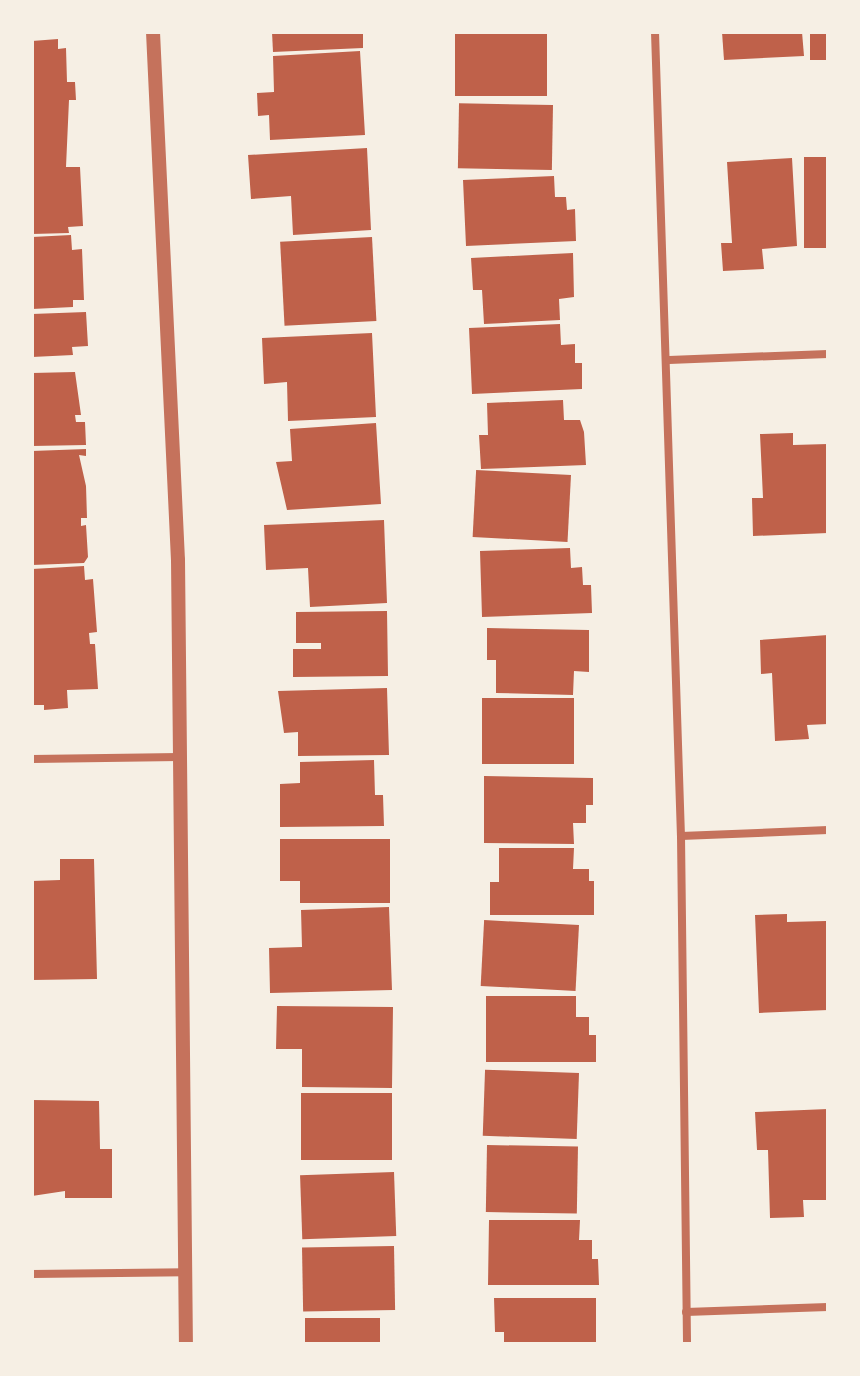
<!DOCTYPE html>
<html>
<head>
<meta charset="utf-8">
<style>
	body { margin:0 }
	#map { position:relative; width:860px; height:1376px; overflow:hidden; background:#f6efe4; font-family:Quicksand,sans-serif }
	div>[style] { position:absolute }
	[style*='--x'] { left:calc(var(--x)*1px); top:calc(var(--y)*1px); width:calc(var(--w)*1px); rotate:calc(var(--a)*1deg) }
	.building>* { inset:0; background:#bf614a; transform-origin:0 0 }
	.minor>* { height:8px; margin:-4px; padding:0 4px; transform-origin:4px; border-radius:4px; background:#c5725c }
	.tertiary>* { height:14px; margin:-7px; padding:0 7px; transform-origin:7px; border-radius:7px; background:#c5725c }
	span { translate:-50% -50%; white-space:nowrap; text-align:center; line-height:1.15; -webkit-text-stroke:6px #f6efe4; paint-order:stroke }
	.frame { position:absolute; inset:0; border:34px solid #f6efe4; pointer-events:none }
</style>
</head>
<body>
<div id="map">
	<div class="building">
		<i style="clip-path:polygon(272px 32px,363px 32px,363px 48px,273px 52px)"></i>
		<i style="left:455px;top:32px;width:92px;height:64px"></i>
		<i style="clip-path:polygon(722px 32px,802px 32px,804px 56px,724px 60px)"></i>
		<i style="left:810px;top:32px;width:18px;height:28px"></i>
		<i style="clip-path:polygon(58px 39px,58px 49px,66px 48px,67px 82px,75px 82px,76px 100px,69px 100px,66px 167px,80px 167px,83px 226px,68px 227px,69px 233px,32px 234px,32px 41px)"></i>
		<i style="clip-path:polygon(360px 51px,365px 135px,270px 140px,269px 115px,258px 116px,257px 93px,274px 92px,273px 56px)"></i>
		<i style="left:553px;top:105px;width:65px;height:94px;rotate:91deg"></i>
		<i style="clip-path:polygon(367px 148px,371px 230px,293px 235px,291px 196px,251px 199px,248px 155px)"></i>
		<i style="left:804px;top:157px;width:24px;height:91px"></i>
		<i style="clip-path:polygon(792px 158px,797px 246px,762px 249px,764px 269px,723px 271px,721px 243px,732px 243px,727px 162px)"></i>
		<i style="clip-path:polygon(554px 176px,555px 197px,566px 197px,567px 210px,575px 209px,576px 241px,466px 246px,463px 180px)"></i>
		<i style="clip-path:polygon(71px 235px,72px 250px,82px 249px,84px 300px,73px 300px,73px 307px,32px 309px,32px 237px)"></i>
		<i style="left:372px;top:237px;width:84px;height:92px;rotate:87deg"></i>
		<i style="clip-path:polygon(573px 253px,574px 297px,559px 299px,560px 320px,484px 324px,482px 290px,473px 290px,471px 258px)"></i>
		<i style="clip-path:polygon(86px 312px,88px 346px,72px 347px,73px 355px,32px 357px,32px 314px)"></i>
		<i style="clip-path:polygon(560px 324px,561px 345px,575px 344px,575px 363px,582px 363px,582px 389px,472px 394px,469px 328px)"></i>
		<i style="clip-path:polygon(372px 333px,376px 417px,288px 421px,287px 382px,264px 384px,262px 338px)"></i>
		<i style="clip-path:polygon(75px 372px,81px 415px,75px 415px,76px 422px,85px 422px,86px 445px,32px 446px,32px 373px)"></i>
		<i style="clip-path:polygon(563px 400px,564px 420px,580px 420px,584px 432px,586px 465px,481px 469px,479px 435px,488px 435px,487px 403px)"></i>
		<i style="clip-path:polygon(376px 423px,381px 504px,287px 510px,276px 462px,292px 461px,290px 429px)"></i>
		<i style="clip-path:polygon(793px 433px,793px 445px,828px 444px,828px 533px,753px 536px,752px 498px,763px 498px,760px 434px)"></i>
		<i style="clip-path:polygon(86px 449px,86px 456px,79px 455px,86px 486px,87px 518px,81px 518px,81px 526px,86px 525px,88px 557px,84px 563px,32px 565px,32px 451px)"></i>
		<i style="left:571px;top:475px;width:67px;height:95px;rotate:93deg"></i>
		<i style="clip-path:polygon(384px 520px,387px 603px,310px 607px,308px 568px,266px 570px,264px 525px)"></i>
		<i style="clip-path:polygon(570px 548px,571px 568px,582px 567px,583px 585px,591px 585px,592px 613px,482px 617px,480px 551px)"></i>
		<i style="clip-path:polygon(84px 566px,85px 580px,93px 579px,97px 632px,89px 633px,90px 644px,95px 644px,98px 689px,67px 690px,68px 708px,44px 710px,44px 705px,32px 705px,32px 569px)"></i>
		<i style="clip-path:polygon(387px 611px,388px 676px,293px 677px,293px 649px,321px 649px,321px 643px,296px 643px,296px 612px)"></i>
		<i style="clip-path:polygon(487px 628px,589px 630px,589px 672px,574px 671px,573px 695px,496px 693px,496px 660px,487px 660px)"></i>
		<i style="clip-path:polygon(828px 635px,828px 724px,807px 725px,809px 739px,775px 741px,772px 673px,761px 674px,760px 640px)"></i>
		<i style="clip-path:polygon(387px 688px,389px 755px,298px 756px,298px 732px,284px 733px,278px 691px)"></i>
		<i style="left:574px;top:698px;width:66px;height:92px;rotate:90deg"></i>
		<i style="clip-path:polygon(374px 760px,375px 795px,383px 795px,384px 826px,280px 827px,280px 784px,300px 783px,300px 762px)"></i>
		<i style="clip-path:polygon(484px 776px,593px 778px,593px 805px,586px 805px,586px 823px,573px 823px,574px 844px,484px 843px)"></i>
		<i style="clip-path:polygon(280px 839px,390px 839px,390px 903px,300px 903px,300px 881px,280px 881px)"></i>
		<i style="clip-path:polygon(499px 848px,574px 848px,573px 869px,589px 869px,589px 881px,594px 881px,594px 915px,490px 915px,490px 882px,499px 882px)"></i>
		<i style="clip-path:polygon(60px 859px,94px 859px,97px 979px,32px 980px,32px 881px,60px 880px)"></i>
		<i style="clip-path:polygon(389px 907px,392px 990px,270px 993px,269px 948px,302px 947px,301px 910px)"></i>
		<i style="clip-path:polygon(787px 914px,787px 922px,826px 921px,828px 1010px,759px 1013px,755px 915px)"></i>
		<i style="left:579px;top:925px;width:66px;height:95px;rotate:93deg"></i>
		<i style="clip-path:polygon(486px 996px,576px 996px,576px 1017px,589px 1017px,589px 1035px,596px 1035px,596px 1062px,486px 1062px)"></i>
		<i style="clip-path:polygon(277px 1006px,393px 1007px,392px 1088px,302px 1087px,302px 1049px,276px 1049px)"></i>
		<i style="left:579px;top:1073px;width:66px;height:94px;rotate:92deg"></i>
		<i style="left:301px;top:1093px;width:91px;height:67px"></i>
		<i style="clip-path:polygon(32px 1100px,99px 1101px,100px 1149px,112px 1149px,112px 1198px,65px 1198px,65px 1191px,32px 1196px)"></i>
		<i style="clip-path:polygon(828px 1109px,828px 1200px,803px 1200px,804px 1217px,770px 1218px,768px 1150px,757px 1150px,755px 1112px)"></i>
		<i style="left:487px;top:1145px;width:91px;height:67px;rotate:1deg"></i>
		<i style="left:394px;top:1172px;width:64px;height:94px;rotate:88deg"></i>
		<i style="clip-path:polygon(489px 1220px,580px 1220px,579px 1240px,592px 1240px,592px 1259px,598px 1259px,599px 1285px,488px 1285px)"></i>
		<i style="left:394px;top:1246px;width:64px;height:92px;rotate:89deg"></i>
		<i style="clip-path:polygon(494px 1298px,596px 1298px,596px 1342px,504px 1344px,504px 1332px,495px 1332px)"></i>
		<i style="left:305px;top:1318px;width:75px;height:26px"></i>
	</div>
	<div class="minor">
		<i style="--x:655;--y:32;--w:804;--a:88.15"></i>
		<i style="--x:681;--y:836;--w:508;--a:89.32"></i>
		<i style="--x:669;--y:360;--w:159;--a:-2.2"></i>
		<i style="--x:32;--y:759;--w:147;--a:-0.8"></i>
		<i style="--x:681;--y:836;--w:147;--a:-2.3"></i>
		<i style="--x:32;--y:1274;--w:153;--a:-0.7"></i>
		<i style="--x:686;--y:1312;--w:142;--a:-2"></i>
	</div>
	<div class="tertiary">
		<i style="--x:153;--y:32;--w:529;--a:87.29"></i>
		<i style="--x:178;--y:560;--w:784;--a:89.42"></i>
	</div>
	<div class="frame"></div>
</div>
</body>
</html>
